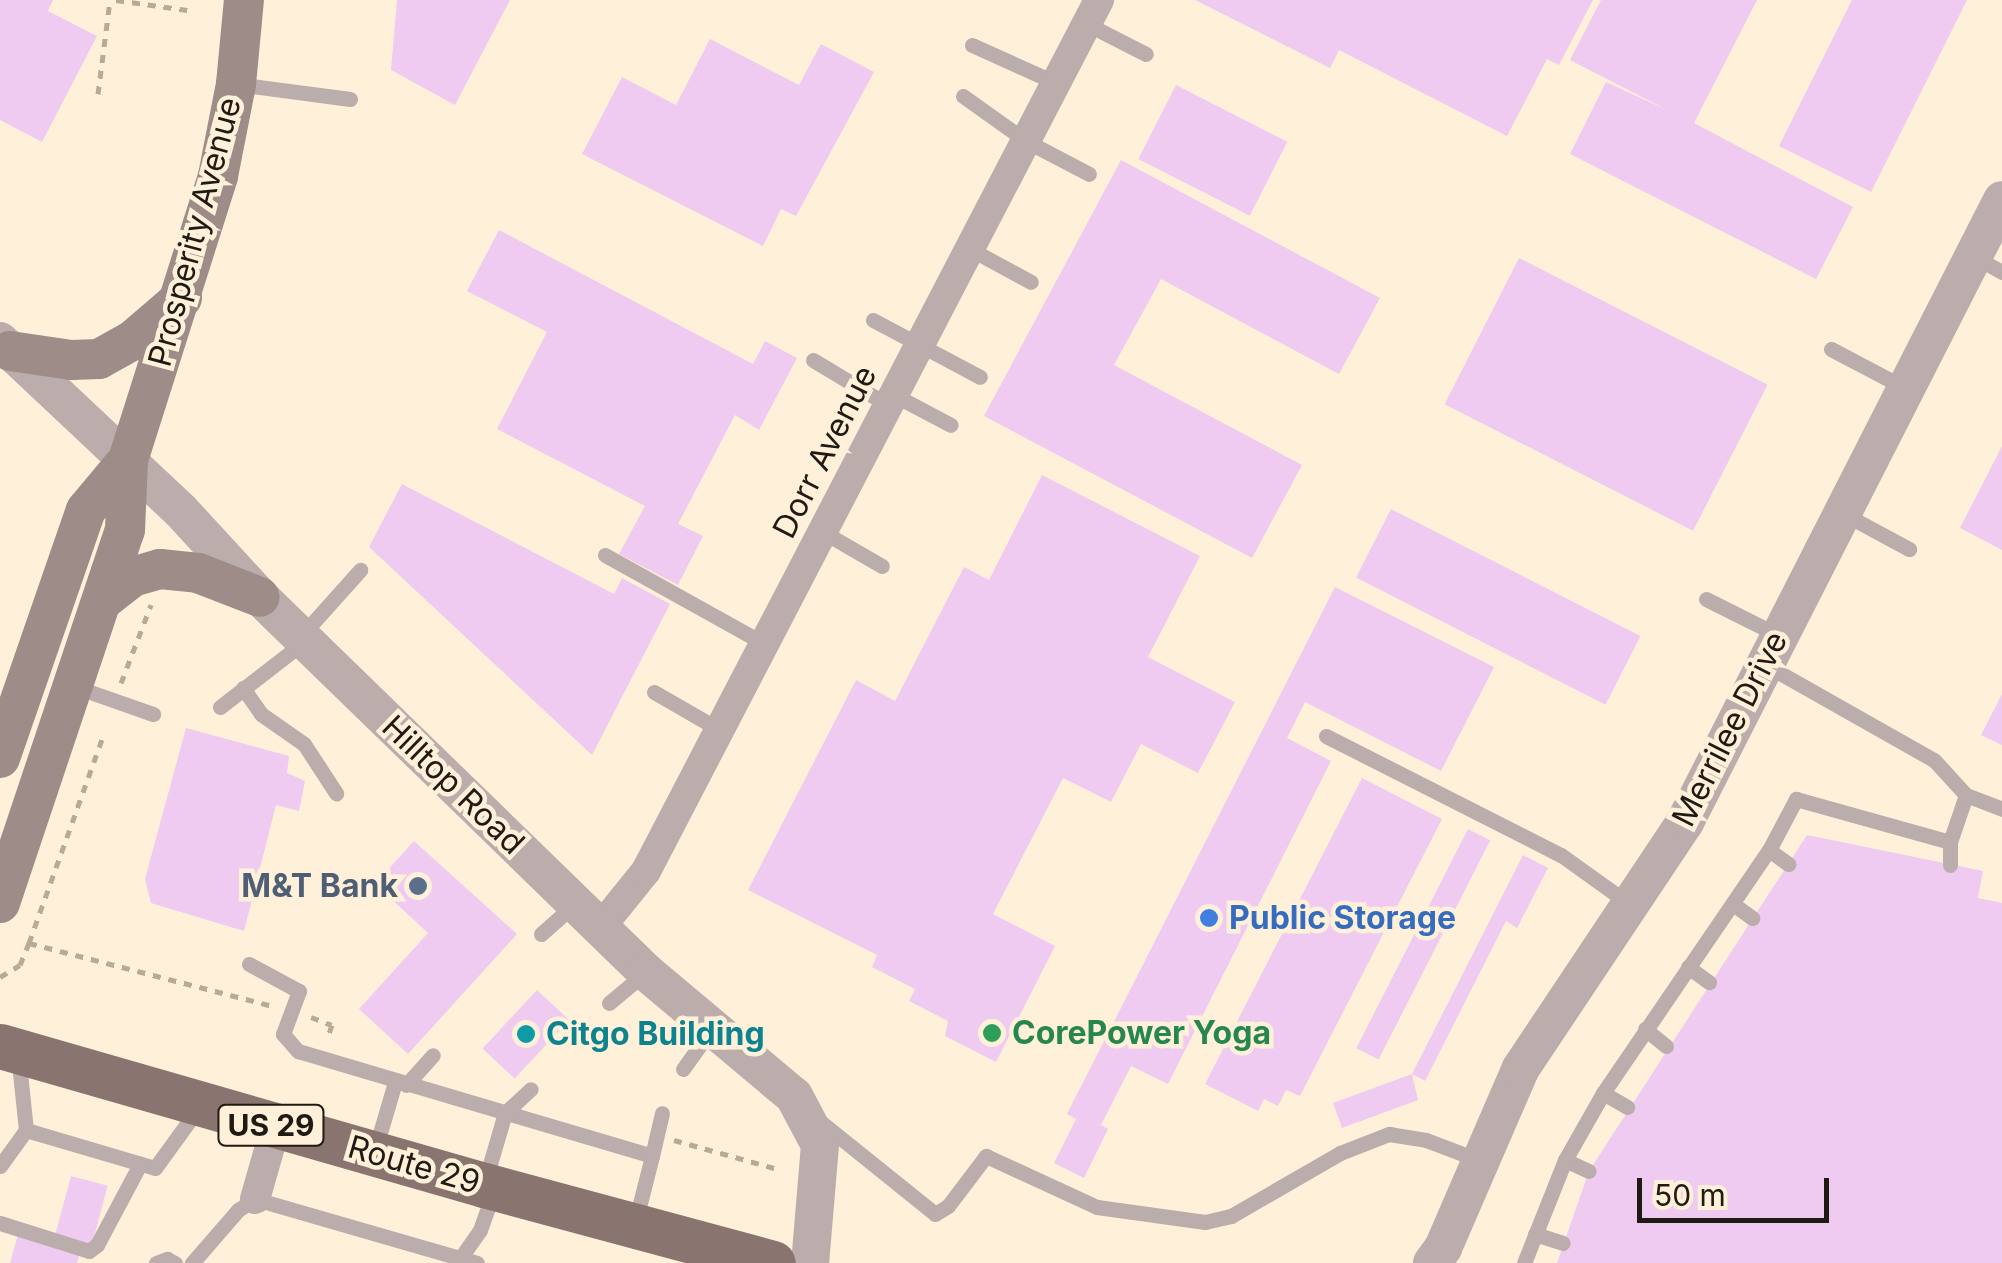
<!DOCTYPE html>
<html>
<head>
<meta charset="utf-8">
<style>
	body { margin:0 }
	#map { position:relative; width:2002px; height:1263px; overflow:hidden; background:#fff0da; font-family:Inter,sans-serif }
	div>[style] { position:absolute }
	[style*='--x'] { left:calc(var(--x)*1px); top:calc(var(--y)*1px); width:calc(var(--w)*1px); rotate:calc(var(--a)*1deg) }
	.building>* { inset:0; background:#efcaf1; transform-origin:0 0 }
	.path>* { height:5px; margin-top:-2.5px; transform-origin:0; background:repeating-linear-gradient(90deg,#b6aa99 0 8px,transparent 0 16px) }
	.service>* { height:15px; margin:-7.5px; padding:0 7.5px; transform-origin:7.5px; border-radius:7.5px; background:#baadab }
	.minor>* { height:30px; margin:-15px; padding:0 15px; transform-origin:15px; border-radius:15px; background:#baadab }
	.tertiary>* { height:38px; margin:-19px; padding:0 19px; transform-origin:19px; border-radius:19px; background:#baadab }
	.secondary>* { height:40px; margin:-20px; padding:0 20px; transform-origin:20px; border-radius:20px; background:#9e8c88 }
	.primary>* { height:45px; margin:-22.5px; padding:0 22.5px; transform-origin:22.5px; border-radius:22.5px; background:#89746f }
	.dots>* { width:28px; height:28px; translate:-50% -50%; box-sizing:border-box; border:5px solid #fff0da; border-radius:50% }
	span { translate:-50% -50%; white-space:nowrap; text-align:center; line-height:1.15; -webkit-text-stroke:9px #fff0da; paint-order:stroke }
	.shield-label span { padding:2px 8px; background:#fff0da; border:2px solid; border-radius:8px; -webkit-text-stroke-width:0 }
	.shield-label { font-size:30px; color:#1f1a12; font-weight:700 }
	.street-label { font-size:32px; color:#1f1a12 }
	.service-label { font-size:32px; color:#4e5e75; font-weight:700 }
	.right { translate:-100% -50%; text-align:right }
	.shop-label { font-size:32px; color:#366cbe; font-weight:700 }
	.left { translate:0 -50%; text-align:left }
	.leisure-label { font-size:32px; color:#27864d; font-weight:700 }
	.culture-label { font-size:32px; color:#0d838f; font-weight:700 }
	.scale { position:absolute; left:1637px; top:1178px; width:192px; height:45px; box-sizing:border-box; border:5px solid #1f1a12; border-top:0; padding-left:12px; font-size:30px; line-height:35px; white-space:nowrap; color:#1f1a12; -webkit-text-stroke:8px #fff0da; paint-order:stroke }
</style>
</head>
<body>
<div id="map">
	<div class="building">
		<i style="clip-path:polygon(0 0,53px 0,48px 11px,97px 36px,42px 142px,0 120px)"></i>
		<i style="clip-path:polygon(397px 0,510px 0,455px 105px,391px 70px)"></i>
		<i style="clip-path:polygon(1195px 0,1593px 0,1559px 65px,1547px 59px,1507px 136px,1339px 50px,1330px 68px)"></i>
		<i style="clip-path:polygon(1601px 0,1757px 0,1694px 123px,1853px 207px,1816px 279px,1570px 154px,1606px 82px,1667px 110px,1570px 60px)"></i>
		<i style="clip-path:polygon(1852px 0,1967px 0,1871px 192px,1779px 146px)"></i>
		<i style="clip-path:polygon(710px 39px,799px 85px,821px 44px,874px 72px,796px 216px,781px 209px,763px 246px,582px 154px,622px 77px,676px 105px)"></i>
		<i style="left:1176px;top:85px;width:125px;height:83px;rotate:27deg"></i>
		<i style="clip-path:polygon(1121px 160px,1380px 298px,1339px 374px,1161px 279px,1114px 365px,1302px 465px,1252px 558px,984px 416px)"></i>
		<i style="clip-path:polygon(499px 230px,753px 364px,765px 341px,797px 358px,759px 430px,735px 415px,678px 524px,703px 536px,678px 585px,619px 554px,645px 506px,497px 429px,547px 332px,467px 291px)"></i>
		<i style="left:1519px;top:258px;width:279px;height:164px;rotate:27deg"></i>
		<i style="clip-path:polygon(2002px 446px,2002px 550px,1960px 528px)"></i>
		<i style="clip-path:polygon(1042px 475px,1200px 556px,1148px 657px,1235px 702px,1198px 773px,1141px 744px,1111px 802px,1063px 778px,993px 914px,1055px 946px,996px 1062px,945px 1036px,948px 1021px,909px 1001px,915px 989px,872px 967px,877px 955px,748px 890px,856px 680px,895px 701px,964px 567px,989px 580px)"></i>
		<i style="clip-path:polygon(402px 484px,614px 594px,622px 578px,670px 604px,592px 755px,369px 547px)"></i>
		<i style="left:1391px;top:509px;width:280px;height:77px;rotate:27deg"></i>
		<i style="clip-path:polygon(1335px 587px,1494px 667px,1441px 771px,1305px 702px,1287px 738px,1331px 761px,1168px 1084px,1131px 1066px,1101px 1125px,1108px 1129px,1084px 1178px,1054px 1163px,1076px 1119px,1067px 1114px)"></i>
		<i style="clip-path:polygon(2002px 694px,2002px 745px,1981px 735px)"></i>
		<i style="clip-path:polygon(186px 728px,289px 756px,287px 773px,305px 781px,299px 811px,276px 805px,244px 931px,151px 903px,145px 879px)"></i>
		<i style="clip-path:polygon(1362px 778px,1442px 819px,1300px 1096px,1286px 1090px,1278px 1106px,1264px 1099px,1258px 1111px,1205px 1084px)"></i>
		<i style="left:1468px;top:829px;width:25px;height:246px;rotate:27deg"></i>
		<i style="clip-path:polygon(1807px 835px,1983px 871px,1978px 898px,2002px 903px,2002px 1263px,1557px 1263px,1589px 1171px)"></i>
		<i style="clip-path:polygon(414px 841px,517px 934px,408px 1054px,359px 1009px,428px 933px,375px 884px)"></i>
		<i style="clip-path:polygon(1523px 855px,1548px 868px,1517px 928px,1506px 921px,1425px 1081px,1412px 1074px,1418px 1100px,1342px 1128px,1333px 1103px,1412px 1074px)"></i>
		<i style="left:537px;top:990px;width:44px;height:80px;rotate:43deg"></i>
		<i style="left:71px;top:1176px;width:38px;height:61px;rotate:15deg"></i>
		<i style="clip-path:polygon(18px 1235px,80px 1252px,77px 1263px,10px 1263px)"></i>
	</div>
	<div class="path">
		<i style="--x:116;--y:0;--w:79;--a:8"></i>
		<i style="--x:98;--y:94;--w:95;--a:-82.7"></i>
		<i style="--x:121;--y:683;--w:84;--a:-69"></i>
		<i style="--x:29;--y:943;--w:223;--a:-70.3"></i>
		<i style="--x:0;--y:977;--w:23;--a:-31"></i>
		<i style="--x:20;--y:965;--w:24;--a:-68"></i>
		<i style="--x:29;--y:943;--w:255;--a:14.5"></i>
		<i style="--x:311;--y:1017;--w:22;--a:21"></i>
		<i style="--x:332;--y:1025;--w:15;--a:110"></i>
		<i style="--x:674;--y:1140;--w:104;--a:15.6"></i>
	</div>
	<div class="service">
		<i style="--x:1087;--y:24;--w:66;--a:27"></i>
		<i style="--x:972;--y:45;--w:92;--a:24.3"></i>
		<i style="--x:236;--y:84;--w:115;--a:7.5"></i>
		<i style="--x:963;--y:96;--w:77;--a:35.5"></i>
		<i style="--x:1026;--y:141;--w:71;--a:27.6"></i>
		<i style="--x:970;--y:249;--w:69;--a:28.4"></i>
		<i style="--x:1973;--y:256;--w:33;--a:29"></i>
		<i style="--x:873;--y:320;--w:121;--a:28"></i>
		<i style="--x:1831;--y:349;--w:84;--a:27.8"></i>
		<i style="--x:813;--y:360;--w:87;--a:31"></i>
		<i style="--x:894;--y:395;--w:64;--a:27.8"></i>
		<i style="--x:1844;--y:514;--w:74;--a:28.3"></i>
		<i style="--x:823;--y:532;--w:68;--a:30"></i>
		<i style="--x:605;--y:555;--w:183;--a:29.1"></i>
		<i style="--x:1706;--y:599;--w:80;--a:26.6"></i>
		<i style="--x:301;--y:636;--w:89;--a:-48.2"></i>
		<i style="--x:1764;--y:664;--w:195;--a:29.5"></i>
		<i style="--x:1934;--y:760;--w:47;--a:47.6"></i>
		<i style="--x:1966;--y:795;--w:50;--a:108.8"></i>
		<i style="--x:1950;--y:842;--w:23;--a:90"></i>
		<i style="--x:73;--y:686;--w:85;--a:19.3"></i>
		<i style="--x:243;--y:688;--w:32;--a:55"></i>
		<i style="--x:261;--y:714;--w:52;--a:34.9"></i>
		<i style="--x:304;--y:744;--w:59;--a:56.9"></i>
		<i style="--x:654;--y:692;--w:76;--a:29.9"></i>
		<i style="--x:220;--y:707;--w:108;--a:-37.8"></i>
		<i style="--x:1326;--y:736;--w:263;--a:26.9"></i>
		<i style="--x:1561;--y:855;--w:82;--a:35.6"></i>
		<i style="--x:1966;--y:795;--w:39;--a:21"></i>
		<i style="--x:1769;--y:850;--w:24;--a:36"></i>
		<i style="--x:1733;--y:904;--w:24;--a:36"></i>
		<i style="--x:541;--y:934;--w:45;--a:-41.4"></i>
		<i style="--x:249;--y:964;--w:57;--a:28.4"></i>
		<i style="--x:299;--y:991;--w:46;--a:110.4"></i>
		<i style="--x:283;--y:1034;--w:23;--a:49"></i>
		<i style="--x:298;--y:1051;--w:369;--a:16.5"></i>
		<i style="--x:652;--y:1156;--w:69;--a:104.2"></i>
		<i style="--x:1688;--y:967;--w:26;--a:36"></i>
		<i style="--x:609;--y:1003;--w:48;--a:-40"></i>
		<i style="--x:1645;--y:1029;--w:27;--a:39"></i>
		<i style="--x:683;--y:1069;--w:50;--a:-54.7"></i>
		<i style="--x:406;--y:1085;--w:40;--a:-48"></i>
		<i style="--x:1603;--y:1093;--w:28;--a:30"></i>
		<i style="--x:822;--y:1123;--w:145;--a:38.8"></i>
		<i style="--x:935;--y:1214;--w:15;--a:-32"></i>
		<i style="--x:948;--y:1206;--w:63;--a:-52.8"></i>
		<i style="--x:986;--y:1156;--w:122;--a:24.7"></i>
		<i style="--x:1097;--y:1207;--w:109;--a:7.9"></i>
		<i style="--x:1205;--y:1222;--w:27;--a:-13"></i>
		<i style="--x:1231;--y:1216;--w:126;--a:-30"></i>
		<i style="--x:1340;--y:1153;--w:53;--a:-21.2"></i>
		<i style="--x:1389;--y:1134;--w:37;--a:9"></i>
		<i style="--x:1426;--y:1140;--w:57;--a:20.7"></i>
		<i style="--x:26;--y:1130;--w:134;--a:16.4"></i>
		<i style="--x:155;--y:1168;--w:77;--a:-54"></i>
		<i style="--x:375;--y:1150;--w:71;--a:-73.6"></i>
		<i style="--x:652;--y:1156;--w:44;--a:-76.9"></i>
		<i style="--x:1565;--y:1160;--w:26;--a:25"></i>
		<i style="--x:0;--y:1166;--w:44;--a:-54.2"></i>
		<i style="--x:26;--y:1130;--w:76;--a:-96"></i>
		<i style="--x:485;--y:1181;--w:71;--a:-73.6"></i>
		<i style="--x:505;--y:1113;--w:35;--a:-43"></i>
		<i style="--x:0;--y:1223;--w:93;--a:17.5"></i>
		<i style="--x:89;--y:1251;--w:10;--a:-37"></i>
		<i style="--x:97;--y:1245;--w:92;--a:-62"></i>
		<i style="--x:1535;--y:1234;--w:29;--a:18"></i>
		<i style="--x:156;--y:1263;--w:12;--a:-20"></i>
		<i style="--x:167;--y:1259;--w:9;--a:27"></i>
		<i style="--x:192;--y:1263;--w:70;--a:-49"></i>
		<i style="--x:238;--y:1210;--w:20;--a:-33"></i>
		<i style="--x:255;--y:1199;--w:231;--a:16.1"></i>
		<i style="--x:457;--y:1263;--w:40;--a:-55.1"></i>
		<i style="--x:480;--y:1230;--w:41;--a:-70.3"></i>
		<i style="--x:1524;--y:1263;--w:111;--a:-68.3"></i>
		<i style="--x:1565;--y:1160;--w:77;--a:-60.4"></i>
		<i style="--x:1603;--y:1093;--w:294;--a:-55.7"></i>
		<i style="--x:1769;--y:850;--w:58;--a:-62.1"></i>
		<i style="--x:1796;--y:799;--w:160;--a:15.6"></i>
	</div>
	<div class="minor">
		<i style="--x:600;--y:928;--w:73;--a:-51.1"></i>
		<i style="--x:646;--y:871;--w:982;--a:-62.52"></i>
		<i style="--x:255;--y:1199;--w:76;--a:-74"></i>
	</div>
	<div class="tertiary">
		<i style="--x:0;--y:341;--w:248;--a:43.2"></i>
		<i style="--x:181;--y:511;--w:117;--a:47.4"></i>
		<i style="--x:260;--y:597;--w:538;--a:44.17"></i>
		<i style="--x:646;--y:972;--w:193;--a:40"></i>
		<i style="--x:794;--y:1096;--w:55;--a:62"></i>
		<i style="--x:820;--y:1145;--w:118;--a:94.8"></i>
		<i style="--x:1432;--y:1263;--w:19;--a:-54"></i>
		<i style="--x:1443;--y:1248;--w:196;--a:-66.6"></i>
		<i style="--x:1521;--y:1068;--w:296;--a:-56.3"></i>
		<i style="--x:1685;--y:822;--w:698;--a:-62.99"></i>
	</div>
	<div class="secondary">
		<i style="--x:10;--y:351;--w:62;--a:8.4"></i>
		<i style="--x:71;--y:360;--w:28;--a:-2"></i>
		<i style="--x:99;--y:359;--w:38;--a:-29"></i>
		<i style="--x:132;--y:341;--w:66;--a:-40.7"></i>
		<i style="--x:103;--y:600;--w:37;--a:-38"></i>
		<i style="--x:132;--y:577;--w:29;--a:-16"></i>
		<i style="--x:160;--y:569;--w:38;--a:6"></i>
		<i style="--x:198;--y:573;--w:66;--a:21.2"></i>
		<i style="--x:0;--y:758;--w:262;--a:-70.9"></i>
		<i style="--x:86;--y:510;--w:65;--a:-50"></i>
		<i style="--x:0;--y:903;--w:393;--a:-71.5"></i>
		<i style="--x:125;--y:530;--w:70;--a:-87.5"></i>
		<i style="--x:128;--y:460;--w:298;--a:-72.4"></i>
		<i style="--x:218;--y:176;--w:94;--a:-78.9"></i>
		<i style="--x:236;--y:84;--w:84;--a:-84.6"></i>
	</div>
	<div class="primary">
		<i style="--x:0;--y:1046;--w:504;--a:16.02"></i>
		<i style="--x:484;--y:1185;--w:299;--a:15.1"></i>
	</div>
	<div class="dots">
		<i style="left:418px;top:886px;background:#5c6f8a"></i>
		<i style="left:1209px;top:918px;background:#3f7fe0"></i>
		<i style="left:992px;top:1033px;background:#2e9e5b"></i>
		<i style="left:526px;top:1034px;background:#0f9aa8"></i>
	</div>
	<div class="shield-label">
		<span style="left:271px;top:1125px">US 29</span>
	</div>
	<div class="street-label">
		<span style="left:195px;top:232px;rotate:-75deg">Prosperity Avenue</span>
		<span style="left:825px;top:452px;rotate:-63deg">Dorr Avenue</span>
		<span style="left:1730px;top:729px;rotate:-63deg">Merrilee Drive</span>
		<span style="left:453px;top:785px;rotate:44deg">Hilltop Road</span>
		<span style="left:414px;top:1165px;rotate:16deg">Route 29</span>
	</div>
	<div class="service-label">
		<span class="right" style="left:398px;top:886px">M&amp;T Bank</span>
	</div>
	<div class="shop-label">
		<span class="left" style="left:1229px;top:918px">Public Storage</span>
	</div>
	<div class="leisure-label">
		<span class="left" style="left:1012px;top:1033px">CorePower Yoga</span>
	</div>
	<div class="culture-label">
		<span class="left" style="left:546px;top:1034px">Citgo Building</span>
	</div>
	<div class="scale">50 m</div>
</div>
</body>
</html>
